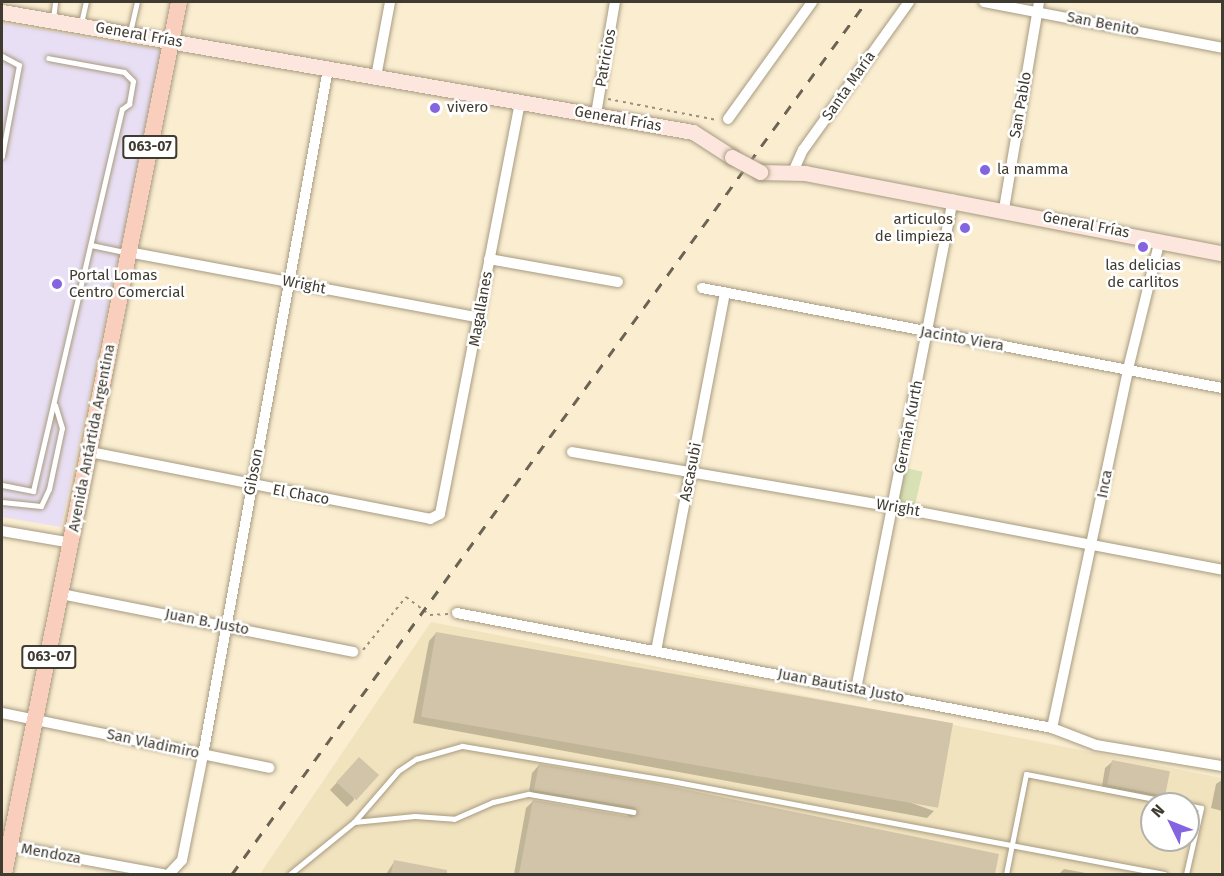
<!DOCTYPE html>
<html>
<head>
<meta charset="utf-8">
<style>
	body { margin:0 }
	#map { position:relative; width:1224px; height:876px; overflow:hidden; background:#faedd0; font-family:"Fira Sans",sans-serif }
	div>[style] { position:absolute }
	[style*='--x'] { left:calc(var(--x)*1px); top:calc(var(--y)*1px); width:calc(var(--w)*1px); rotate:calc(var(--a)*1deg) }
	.commercial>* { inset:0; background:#e9dff4 }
	.built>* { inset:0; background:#f2e3bf }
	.green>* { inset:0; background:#d7e1b3; transform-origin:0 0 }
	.shadow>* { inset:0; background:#0003 }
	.building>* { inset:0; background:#d1c4a9; transform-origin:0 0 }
	.path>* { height:2px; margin-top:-1px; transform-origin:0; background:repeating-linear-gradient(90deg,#99907d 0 3px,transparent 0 7.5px) }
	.roads { filter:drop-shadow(0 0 2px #a79b80) drop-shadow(0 0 2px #a79b80) }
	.service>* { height:5px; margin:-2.5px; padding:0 2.5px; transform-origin:2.5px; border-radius:2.5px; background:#fff }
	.minor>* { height:10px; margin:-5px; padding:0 5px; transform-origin:5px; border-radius:5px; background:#fff }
	.secondary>* { height:15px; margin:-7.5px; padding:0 7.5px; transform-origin:7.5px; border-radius:7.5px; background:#fce6de }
	.primary>* { height:16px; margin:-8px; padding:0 8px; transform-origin:8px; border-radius:8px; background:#facebc }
	.rail>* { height:3px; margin-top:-1.5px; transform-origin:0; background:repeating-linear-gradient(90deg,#6b6455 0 10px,transparent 0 20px) }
	.bridges { filter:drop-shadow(0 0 2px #a79b80) drop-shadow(0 0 2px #a79b80) }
	.secondary-bridge>* { height:15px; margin:-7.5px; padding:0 7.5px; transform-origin:7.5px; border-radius:7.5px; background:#fce6de }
	.dots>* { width:16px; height:16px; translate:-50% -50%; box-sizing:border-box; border:3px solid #fff; border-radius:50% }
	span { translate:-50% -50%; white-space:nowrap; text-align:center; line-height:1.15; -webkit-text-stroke:5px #fff; paint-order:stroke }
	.shield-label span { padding:2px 4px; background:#fff; border:2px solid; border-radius:4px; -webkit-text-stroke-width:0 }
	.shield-label { font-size:14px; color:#403b30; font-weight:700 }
	.street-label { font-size:15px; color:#403b30 }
	.poi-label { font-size:15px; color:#403b30 }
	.left { translate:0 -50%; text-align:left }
	.right { translate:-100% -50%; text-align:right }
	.frame { position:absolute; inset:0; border:3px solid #403b30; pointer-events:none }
	.north { position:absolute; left:1140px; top:792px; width:60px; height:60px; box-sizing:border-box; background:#fff; border:2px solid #b3b1ac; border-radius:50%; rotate:313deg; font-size:16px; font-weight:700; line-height:24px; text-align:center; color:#403b30 }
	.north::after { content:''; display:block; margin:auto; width:21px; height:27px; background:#8464df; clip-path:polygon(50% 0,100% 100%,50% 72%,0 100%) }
</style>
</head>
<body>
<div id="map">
	<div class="commercial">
		<i style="clip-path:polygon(2px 23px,163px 50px,61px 527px,2px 517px)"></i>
	</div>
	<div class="built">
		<i style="clip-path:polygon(evenodd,431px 622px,1222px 778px,1220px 874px,260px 874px,431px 622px,1152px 804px,1188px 804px,1188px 840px,1152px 840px,1152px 804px)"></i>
	</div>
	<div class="green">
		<i style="left:906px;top:468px;width:17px;height:37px;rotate:13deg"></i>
	</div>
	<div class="shadow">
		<i style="clip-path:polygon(436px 633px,934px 811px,927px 818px,413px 723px,429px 641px)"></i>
		<i style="clip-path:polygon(1113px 761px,1164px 795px,1156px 803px,1101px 792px,1105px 768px)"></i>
		<i style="clip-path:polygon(539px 765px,997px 855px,993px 874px,514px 874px,526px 808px,533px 801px,629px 818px,627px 814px,528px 797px,532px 773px)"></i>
		<i style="clip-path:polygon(352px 766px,354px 800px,347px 807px,330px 790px)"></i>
		<i style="clip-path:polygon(1222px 780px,1222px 811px,1211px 808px,1216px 784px)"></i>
		<i style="clip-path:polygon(394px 862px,432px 869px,431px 874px,386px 874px)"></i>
		<i style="clip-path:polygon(1064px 869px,1091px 874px,1059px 874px)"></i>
	</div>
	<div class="building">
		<i style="left:436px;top:632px;width:525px;height:86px;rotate:10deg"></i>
		<i style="left:359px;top:757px;width:27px;height:34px;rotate:42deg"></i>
		<i style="left:1112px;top:760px;width:59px;height:25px;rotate:11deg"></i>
		<i style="clip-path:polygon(539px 764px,654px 783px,999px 854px,995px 874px,519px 874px,533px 800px,632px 817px,638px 813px,634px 807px,534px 790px)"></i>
		<i style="clip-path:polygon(394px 860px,447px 870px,447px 874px,391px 874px)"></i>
	</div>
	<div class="path">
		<i style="--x:608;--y:99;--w:111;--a:10.9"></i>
		<i style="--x:363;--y:650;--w:68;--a:-50.9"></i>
		<i style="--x:406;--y:597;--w:30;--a:37"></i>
		<i style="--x:430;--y:615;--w:18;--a:-3"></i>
	</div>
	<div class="roads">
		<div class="service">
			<i style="--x:53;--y:19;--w:17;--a:-83"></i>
			<i style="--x:81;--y:23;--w:22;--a:-77"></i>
			<i style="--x:130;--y:32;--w:31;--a:-77"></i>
			<i style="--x:2;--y:56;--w:19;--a:28"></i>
			<i style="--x:19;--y:65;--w:93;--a:100.6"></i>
			<i style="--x:91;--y:245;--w:35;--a:12"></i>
			<i style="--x:2;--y:485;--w:32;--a:11"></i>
			<i style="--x:33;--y:491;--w:392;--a:-76.9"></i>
			<i style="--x:122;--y:109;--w:9;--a:-36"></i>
			<i style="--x:129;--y:104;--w:23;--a:-80"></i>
			<i style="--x:133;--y:81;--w:13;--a:-135"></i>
			<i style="--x:124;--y:72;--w:77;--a:-169.6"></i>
			<i style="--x:2;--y:502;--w:39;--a:6"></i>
			<i style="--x:41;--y:506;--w:19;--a:-65"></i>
			<i style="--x:49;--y:489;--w:62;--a:-78"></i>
			<i style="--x:62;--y:428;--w:24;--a:-107"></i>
			<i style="--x:354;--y:822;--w:61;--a:-5.6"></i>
			<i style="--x:415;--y:816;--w:39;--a:4"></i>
			<i style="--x:454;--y:819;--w:43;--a:-23.6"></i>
			<i style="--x:493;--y:802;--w:37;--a:-13"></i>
			<i style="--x:529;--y:794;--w:106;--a:9.8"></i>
			<i style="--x:290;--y:874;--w:82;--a:-39.1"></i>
			<i style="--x:354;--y:822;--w:67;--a:-49.2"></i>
			<i style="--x:398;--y:771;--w:22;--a:-34"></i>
			<i style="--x:416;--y:759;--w:48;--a:-15.8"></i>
			<i style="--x:462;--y:746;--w:207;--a:9.5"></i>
			<i style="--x:666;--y:780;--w:507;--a:10.69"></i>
			<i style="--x:1006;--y:874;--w:102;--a:-78.7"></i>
			<i style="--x:1026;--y:774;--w:157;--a:11"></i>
			<i style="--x:1186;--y:874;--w:68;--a:-77.2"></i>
			<i style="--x:1201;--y:808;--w:13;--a:-167"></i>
		</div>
		<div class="minor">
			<i style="--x:984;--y:2;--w:242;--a:10.9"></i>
			<i style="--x:376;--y:77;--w:76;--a:-79.4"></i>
			<i style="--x:596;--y:114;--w:114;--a:-80.4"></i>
			<i style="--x:728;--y:119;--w:144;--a:-54.3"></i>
			<i style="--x:793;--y:172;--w:24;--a:-66"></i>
			<i style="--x:803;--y:150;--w:182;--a:-54.4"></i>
			<i style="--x:1004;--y:209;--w:210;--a:-80.4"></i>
			<i style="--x:128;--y:252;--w:357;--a:10.6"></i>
			<i style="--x:489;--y:259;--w:131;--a:10.1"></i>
			<i style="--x:702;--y:288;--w:530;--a:10.89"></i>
			<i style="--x:90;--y:452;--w:347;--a:11.1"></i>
			<i style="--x:430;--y:519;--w:11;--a:-27"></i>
			<i style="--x:440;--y:514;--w:420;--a:-79"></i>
			<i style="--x:572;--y:452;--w:326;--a:9.7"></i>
			<i style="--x:893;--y:507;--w:335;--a:10.8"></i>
			<i style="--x:2;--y:531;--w:71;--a:9.7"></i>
			<i style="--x:61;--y:594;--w:298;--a:11.2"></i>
			<i style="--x:457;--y:613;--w:606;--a:10.94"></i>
			<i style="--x:1052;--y:728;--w:47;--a:21.1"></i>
			<i style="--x:1096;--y:745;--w:128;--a:9.5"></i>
			<i style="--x:656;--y:651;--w:365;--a:-79.1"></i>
			<i style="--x:856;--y:689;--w:499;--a:-78.8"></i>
			<i style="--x:2;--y:713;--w:273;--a:11.6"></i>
			<i style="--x:1052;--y:728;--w:367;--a:-78"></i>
			<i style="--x:1128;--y:369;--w:133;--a:-76.1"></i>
			<i style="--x:5;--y:845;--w:161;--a:10.4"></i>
			<i style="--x:169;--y:874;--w:19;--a:-47"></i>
			<i style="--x:182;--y:860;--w:107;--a:-78.7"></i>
			<i style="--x:203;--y:755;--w:697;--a:-79.67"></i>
		</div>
		<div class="secondary">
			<i style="--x:2;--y:12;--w:701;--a:9.85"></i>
			<i style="--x:693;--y:132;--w:46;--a:32.7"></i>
			<i style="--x:760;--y:172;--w:45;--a:1.3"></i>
			<i style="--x:805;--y:173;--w:425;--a:10.9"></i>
		</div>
		<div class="primary">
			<i style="--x:4;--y:874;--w:889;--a:-78.65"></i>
		</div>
	</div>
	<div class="rail">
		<i style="--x:232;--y:874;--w:1078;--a:-53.98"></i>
	</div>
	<div class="bridges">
		<div class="secondary-bridge">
			<i style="--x:732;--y:157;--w:32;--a:28"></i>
		</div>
	</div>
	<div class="dots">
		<i style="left:435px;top:108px;background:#8464df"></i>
		<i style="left:985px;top:170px;background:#8464df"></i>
		<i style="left:965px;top:228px;background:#8464df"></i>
		<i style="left:1143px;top:247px;background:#8464df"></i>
		<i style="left:57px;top:284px;background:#8464df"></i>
	</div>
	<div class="shield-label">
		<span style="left:150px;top:147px">063-07</span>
		<span style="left:49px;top:657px">063-07</span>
	</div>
	<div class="street-label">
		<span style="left:1103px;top:24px;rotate:11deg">San Benito</span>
		<span style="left:139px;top:35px;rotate:10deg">General Frías</span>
		<span style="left:606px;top:58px;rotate:-80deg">Patricios</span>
		<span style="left:849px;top:86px;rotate:-55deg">Santa María</span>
		<span style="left:1021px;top:105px;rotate:-80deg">San Pablo</span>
		<span style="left:618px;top:119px;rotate:10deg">General Frías</span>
		<span style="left:1086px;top:225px;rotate:11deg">General Frías</span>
		<span style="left:304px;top:285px;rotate:11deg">Wright</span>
		<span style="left:481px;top:309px;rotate:-80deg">Magallanes</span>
		<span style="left:962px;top:339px;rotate:10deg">Jacinto Viera</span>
		<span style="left:909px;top:427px;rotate:-79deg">Germán Kurth</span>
		<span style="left:92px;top:438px;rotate:-79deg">Avenida Antártida Argentina</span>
		<span style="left:254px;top:472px;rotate:-79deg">Gibson</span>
		<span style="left:691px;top:472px;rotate:-79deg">Ascasubi</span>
		<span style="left:1105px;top:484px;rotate:-79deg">Inca</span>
		<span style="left:301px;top:495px;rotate:10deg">El Chaco</span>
		<span style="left:898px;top:508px;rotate:10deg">Wright</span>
		<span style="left:207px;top:622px;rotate:11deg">Juan B. Justo</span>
		<span style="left:841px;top:686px;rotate:11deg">Juan Bautista Justo</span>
		<span style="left:153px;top:744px;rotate:12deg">San Vladimiro</span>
		<span style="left:51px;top:854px;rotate:10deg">Mendoza</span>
	</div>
	<div class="poi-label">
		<span class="left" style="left:447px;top:108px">vivero</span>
		<span class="left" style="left:997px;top:170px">la mamma</span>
		<span class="right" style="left:953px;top:228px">articulos<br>de limpieza</span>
		<span style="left:1143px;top:274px">las delicias<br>de carlitos</span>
		<span class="left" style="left:69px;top:284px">Portal Lomas<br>Centro Comercial</span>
	</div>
	<div class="frame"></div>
	<div class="north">N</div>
</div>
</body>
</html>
